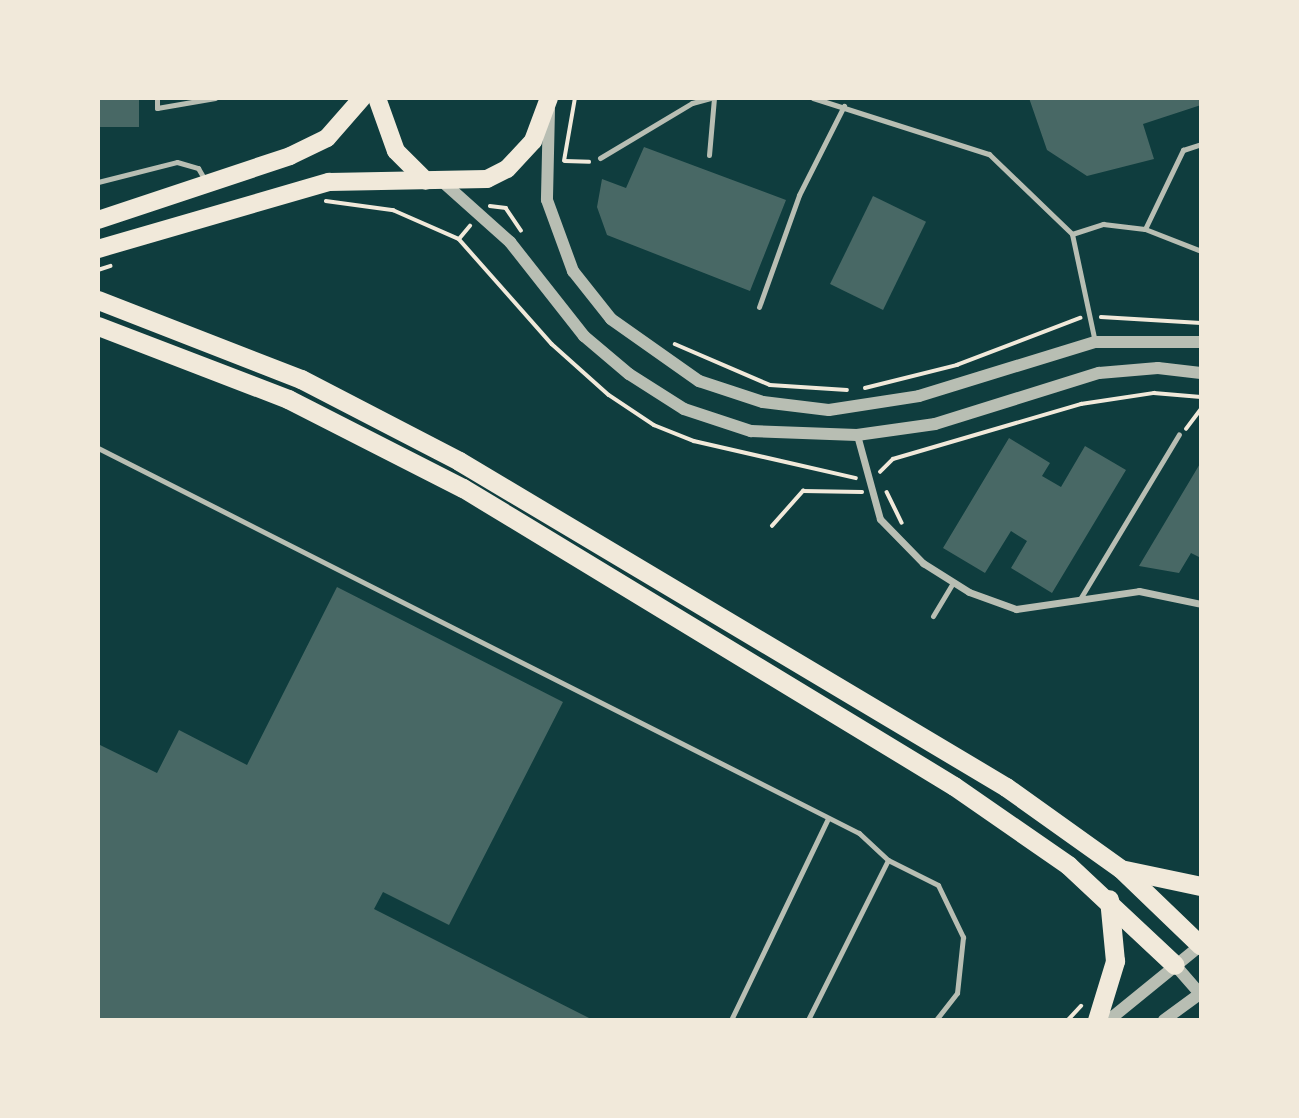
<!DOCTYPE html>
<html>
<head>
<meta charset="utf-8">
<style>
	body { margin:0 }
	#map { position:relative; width:1299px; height:1118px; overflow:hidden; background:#0f3d3e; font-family:Cabin,sans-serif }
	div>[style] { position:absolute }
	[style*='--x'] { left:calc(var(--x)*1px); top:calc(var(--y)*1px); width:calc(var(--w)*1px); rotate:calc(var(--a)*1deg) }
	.building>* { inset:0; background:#486865; transform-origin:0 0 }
	.path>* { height:3.5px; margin:-1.75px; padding:0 1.75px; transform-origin:1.75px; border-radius:1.75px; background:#f1e9da }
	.service>* { height:5px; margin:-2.5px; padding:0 2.5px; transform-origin:2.5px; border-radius:2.5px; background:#b8beb3 }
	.minor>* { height:7px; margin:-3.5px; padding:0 3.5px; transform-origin:3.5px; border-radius:3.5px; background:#b8beb3 }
	.tertiary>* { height:12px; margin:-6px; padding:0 6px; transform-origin:6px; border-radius:6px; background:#b8beb3 }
	.primary>* { height:18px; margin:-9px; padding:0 9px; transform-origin:9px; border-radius:9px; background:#f1e9da }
	.motorway>* { height:19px; margin:-9.5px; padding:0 9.5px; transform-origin:9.5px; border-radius:9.5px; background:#f1e9da }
	span { translate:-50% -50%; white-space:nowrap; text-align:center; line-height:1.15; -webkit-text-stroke:6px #f1e9da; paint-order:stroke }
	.frame { position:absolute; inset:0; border:100px solid #f1e9da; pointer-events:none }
</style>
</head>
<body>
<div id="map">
	<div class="building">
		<i style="left:98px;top:98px;width:41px;height:29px"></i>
		<i style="clip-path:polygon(1029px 98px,1201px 98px,1201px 105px,1143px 124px,1154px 159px,1087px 176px,1047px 150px)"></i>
		<i style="clip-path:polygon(644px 147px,786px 200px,750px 291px,607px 235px,597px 207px,602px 179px,626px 188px)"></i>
		<i style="left:873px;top:196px;width:59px;height:98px;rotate:26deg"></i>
		<i style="clip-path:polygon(1009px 438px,1050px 463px,1042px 476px,1061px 487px,1085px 446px,1126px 470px,1052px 593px,1011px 568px,1027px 541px,1011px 531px,985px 573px,943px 548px)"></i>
		<i style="clip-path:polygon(1201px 462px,1201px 558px,1191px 553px,1179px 573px,1139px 566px)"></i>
		<i style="clip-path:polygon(337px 587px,563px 702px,449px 925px,383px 892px,374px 909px,593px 1020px,98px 1020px,98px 744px,157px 773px,179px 730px,247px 765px)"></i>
	</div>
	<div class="path">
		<i style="--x:564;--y:161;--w:64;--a:-80.1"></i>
		<i style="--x:565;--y:161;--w:24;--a:2"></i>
		<i style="--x:326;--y:201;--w:68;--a:7.7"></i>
		<i style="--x:393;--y:210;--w:72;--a:23.7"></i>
		<i style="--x:459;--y:239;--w:17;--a:-50"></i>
		<i style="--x:490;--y:206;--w:16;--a:7"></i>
		<i style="--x:506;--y:208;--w:27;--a:56"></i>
		<i style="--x:459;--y:239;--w:140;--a:48.5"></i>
		<i style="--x:552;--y:344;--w:76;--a:41.8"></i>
		<i style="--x:609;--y:395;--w:54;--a:33.7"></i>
		<i style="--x:654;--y:425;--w:43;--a:21.8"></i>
		<i style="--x:694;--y:441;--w:166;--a:12.9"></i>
		<i style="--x:98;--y:270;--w:13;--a:-18"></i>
		<i style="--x:1101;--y:317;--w:100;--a:3.4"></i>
		<i style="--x:675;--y:344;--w:103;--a:23.3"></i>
		<i style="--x:770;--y:385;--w:77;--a:3.7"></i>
		<i style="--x:865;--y:388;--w:95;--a:-14"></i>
		<i style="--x:957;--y:365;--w:132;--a:-20.9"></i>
		<i style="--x:1186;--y:429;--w:25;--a:-53"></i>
		<i style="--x:880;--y:472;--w:18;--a:-45"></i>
		<i style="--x:893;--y:459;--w:196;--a:-16.3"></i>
		<i style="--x:1081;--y:404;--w:74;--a:-8.6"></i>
		<i style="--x:1154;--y:393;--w:47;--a:4.9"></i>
		<i style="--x:887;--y:492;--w:34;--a:64"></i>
		<i style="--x:772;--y:526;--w:47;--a:-48.5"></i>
		<i style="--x:803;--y:491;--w:59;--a:1"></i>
		<i style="--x:1068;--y:1020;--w:19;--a:-47"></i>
	</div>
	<div class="service">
		<i style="--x:157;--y:98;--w:10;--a:90"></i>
		<i style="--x:157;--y:108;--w:59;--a:-9.8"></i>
		<i style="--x:813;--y:98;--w:185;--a:17.7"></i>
		<i style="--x:989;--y:154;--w:115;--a:43.9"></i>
		<i style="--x:1072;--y:234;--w:33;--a:-18"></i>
		<i style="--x:1103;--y:224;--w:42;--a:6.8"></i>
		<i style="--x:1145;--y:229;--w:60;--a:21.4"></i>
		<i style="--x:709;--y:155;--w:57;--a:-85"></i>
		<i style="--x:600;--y:158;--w:107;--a:-30.9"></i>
		<i style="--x:692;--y:103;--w:20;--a:-15"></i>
		<i style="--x:98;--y:182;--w:81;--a:-14.2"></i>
		<i style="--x:177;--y:162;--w:22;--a:16"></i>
		<i style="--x:198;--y:168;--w:16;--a:60"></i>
		<i style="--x:1145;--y:229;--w:88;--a:-64.3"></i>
		<i style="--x:1183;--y:150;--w:19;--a:-18"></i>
		<i style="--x:1072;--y:234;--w:110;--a:78"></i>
		<i style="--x:759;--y:307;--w:119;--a:-70.3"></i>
		<i style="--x:799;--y:195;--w:100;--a:-63.2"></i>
		<i style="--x:98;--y:448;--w:853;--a:26.84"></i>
		<i style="--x:859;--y:833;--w:40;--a:43"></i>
		<i style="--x:888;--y:860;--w:179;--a:116.6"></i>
		<i style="--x:1080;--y:599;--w:192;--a:-59"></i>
		<i style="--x:933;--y:616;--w:39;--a:-59"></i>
		<i style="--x:888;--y:860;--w:56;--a:26.6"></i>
		<i style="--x:938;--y:885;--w:58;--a:64.3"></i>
		<i style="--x:963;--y:937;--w:56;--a:96.1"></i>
		<i style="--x:957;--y:993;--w:34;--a:128"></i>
		<i style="--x:731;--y:1020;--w:224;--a:-64.3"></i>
	</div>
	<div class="minor">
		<i style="--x:857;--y:435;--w:87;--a:74.7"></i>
		<i style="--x:880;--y:519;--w:62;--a:45.7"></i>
		<i style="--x:923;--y:563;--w:54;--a:32.2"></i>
		<i style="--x:969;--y:592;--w:50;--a:19.9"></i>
		<i style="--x:1016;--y:609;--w:124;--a:-8.3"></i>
		<i style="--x:1139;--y:591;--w:63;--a:11.8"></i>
	</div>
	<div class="tertiary">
		<i style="--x:549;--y:109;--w:91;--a:91.3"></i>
		<i style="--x:547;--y:200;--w:76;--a:69.9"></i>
		<i style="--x:573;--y:271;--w:61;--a:51.6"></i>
		<i style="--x:611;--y:319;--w:108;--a:35.2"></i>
		<i style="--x:699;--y:381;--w:67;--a:18.2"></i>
		<i style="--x:763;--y:402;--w:66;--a:6.9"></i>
		<i style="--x:829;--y:410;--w:91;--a:-8.8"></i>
		<i style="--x:919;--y:396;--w:184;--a:-17.1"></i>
		<i style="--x:1095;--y:342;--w:106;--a:0"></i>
		<i style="--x:444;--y:183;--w:89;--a:41.8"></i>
		<i style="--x:510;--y:242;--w:120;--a:51.8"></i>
		<i style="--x:584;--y:336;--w:59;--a:40.2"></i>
		<i style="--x:629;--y:374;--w:65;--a:32.5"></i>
		<i style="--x:684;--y:409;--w:71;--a:18.2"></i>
		<i style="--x:751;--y:431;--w:106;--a:2.2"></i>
		<i style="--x:857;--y:435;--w:79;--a:-8"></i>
		<i style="--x:935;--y:424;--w:172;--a:-17.3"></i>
		<i style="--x:1099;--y:373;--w:59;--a:-4.8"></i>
		<i style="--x:1158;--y:368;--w:43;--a:6.6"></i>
		<i style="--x:1175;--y:965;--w:38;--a:49"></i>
		<i style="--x:1109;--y:1020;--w:119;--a:-39.2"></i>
		<i style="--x:1164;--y:1020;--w:46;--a:-36.1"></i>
	</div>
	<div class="primary">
		<i style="--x:377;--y:98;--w:56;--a:70.3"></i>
		<i style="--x:396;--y:151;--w:42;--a:45"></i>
		<i style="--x:98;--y:220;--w:202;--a:-18.4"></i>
		<i style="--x:290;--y:156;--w:41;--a:-25.9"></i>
		<i style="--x:327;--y:138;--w:53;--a:-48.8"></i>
		<i style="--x:98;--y:249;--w:241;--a:-16.2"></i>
		<i style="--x:329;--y:182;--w:158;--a:-1.1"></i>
		<i style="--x:487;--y:179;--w:22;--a:-27"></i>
		<i style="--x:507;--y:169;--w:38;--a:-47"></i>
		<i style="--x:533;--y:141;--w:46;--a:-69.6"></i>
	</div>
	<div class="motorway">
		<i style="--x:98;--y:300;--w:218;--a:21.3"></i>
		<i style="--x:301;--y:379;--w:178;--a:27.4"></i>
		<i style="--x:459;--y:461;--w:637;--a:30.79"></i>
		<i style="--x:1006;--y:787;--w:141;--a:35.5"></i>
		<i style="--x:1121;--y:869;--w:110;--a:43.9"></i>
		<i style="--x:98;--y:326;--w:204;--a:21"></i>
		<i style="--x:288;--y:399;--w:196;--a:27"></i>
		<i style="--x:463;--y:488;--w:574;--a:31.25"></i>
		<i style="--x:954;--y:786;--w:139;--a:34.7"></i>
		<i style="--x:1068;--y:865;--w:146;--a:43.1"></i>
		<i style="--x:1125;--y:870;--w:78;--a:11.9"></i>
		<i style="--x:1097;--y:1020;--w:62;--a:-73"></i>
		<i style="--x:1115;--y:961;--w:62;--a:-95.5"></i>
	</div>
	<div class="frame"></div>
</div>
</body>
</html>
